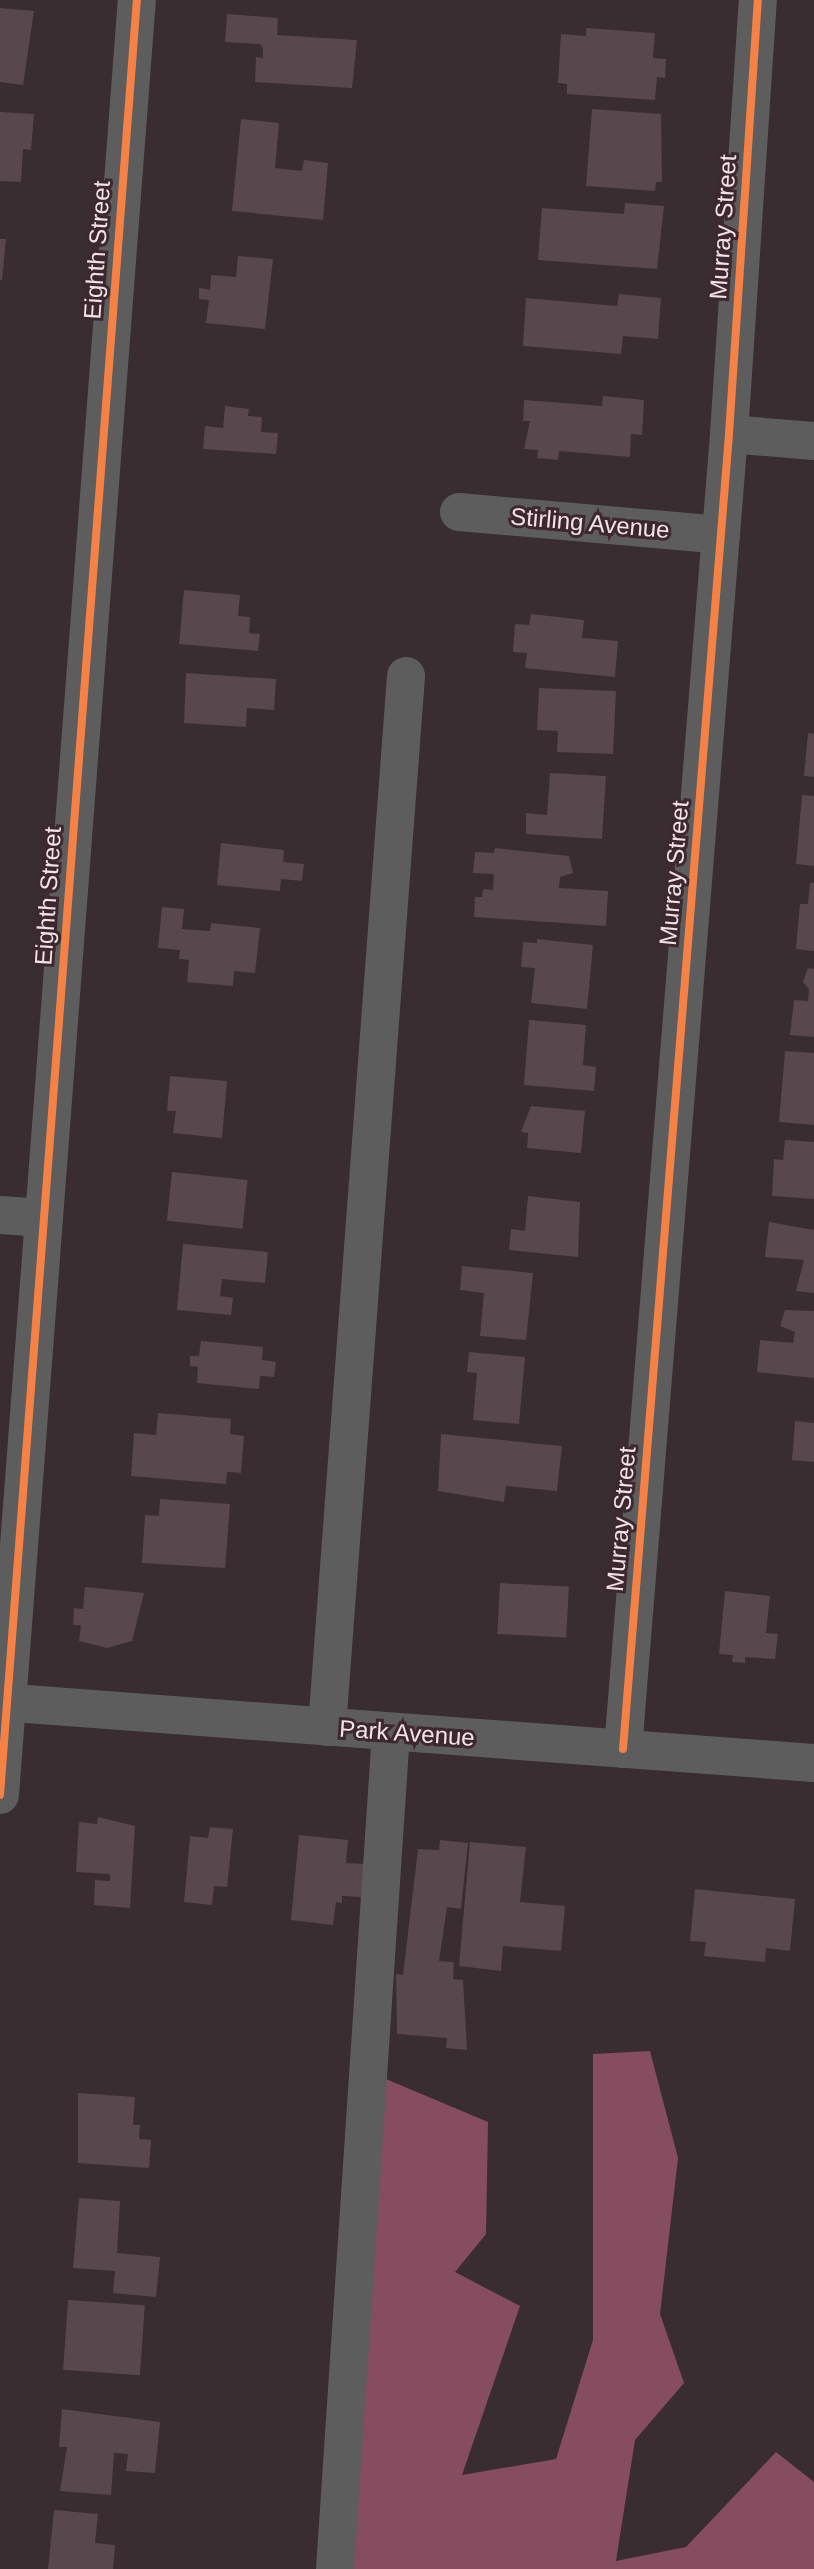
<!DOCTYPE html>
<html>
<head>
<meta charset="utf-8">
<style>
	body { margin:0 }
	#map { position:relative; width:814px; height:2569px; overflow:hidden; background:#392d31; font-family:Arial,sans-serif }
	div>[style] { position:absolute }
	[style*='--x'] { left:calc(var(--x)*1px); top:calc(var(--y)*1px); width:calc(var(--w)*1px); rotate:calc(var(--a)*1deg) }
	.forest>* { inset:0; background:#864d61 }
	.building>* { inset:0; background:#58474c; transform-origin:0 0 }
	.minor>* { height:38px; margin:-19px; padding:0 19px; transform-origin:19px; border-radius:19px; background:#5d5d5e }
	.cycleway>* { height:8px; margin:-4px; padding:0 4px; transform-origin:4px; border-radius:4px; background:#f48246 }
	span { translate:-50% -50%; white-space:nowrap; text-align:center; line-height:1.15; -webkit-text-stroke:6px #3e282f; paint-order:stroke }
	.street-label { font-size:24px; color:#f2e3e7 }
</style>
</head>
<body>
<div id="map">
	<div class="forest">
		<i style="clip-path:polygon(650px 2051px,678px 2158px,660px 2314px,684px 2383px,635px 2440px,616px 2561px,686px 2547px,776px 2452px,814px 2482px,814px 2569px,351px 2569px,386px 2079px,488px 2122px,486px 2234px,455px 2272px,520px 2306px,462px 2475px,556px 2459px,593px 2340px,593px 2054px)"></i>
	</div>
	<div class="building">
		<i style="clip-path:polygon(0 8px,34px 11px,23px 85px,0 82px)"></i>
		<i style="clip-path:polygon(227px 14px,278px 18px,277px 35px,357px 40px,352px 88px,255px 82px,256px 57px,263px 58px,263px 49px,260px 44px,225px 42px)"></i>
		<i style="clip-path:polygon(586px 28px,655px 33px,653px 58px,666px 59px,665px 78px,657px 77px,655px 100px,567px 94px,567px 84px,558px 83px,561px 34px,586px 36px)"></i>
		<i style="clip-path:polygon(592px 109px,661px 114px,662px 182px,656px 182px,655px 191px,586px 186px)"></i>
		<i style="clip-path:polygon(0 112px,34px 114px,31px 150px,23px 149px,21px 182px,0 181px)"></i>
		<i style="clip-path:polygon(241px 119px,279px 123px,275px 168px,302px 171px,304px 160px,328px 163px,323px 220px,232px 211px)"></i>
		<i style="clip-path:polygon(625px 203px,664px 206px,657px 269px,538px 260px,542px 208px,624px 214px)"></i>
		<i style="clip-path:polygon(0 239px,6px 239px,2px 280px,0 280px)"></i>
		<i style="clip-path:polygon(238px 256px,273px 259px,265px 329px,206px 323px,209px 300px,199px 299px,199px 288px,210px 290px,211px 275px,236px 277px)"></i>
		<i style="clip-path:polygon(619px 294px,661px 298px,658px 339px,623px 336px,621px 354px,523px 346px,526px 298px,617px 306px)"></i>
		<i style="clip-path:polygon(603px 396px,644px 400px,642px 435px,631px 434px,630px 457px,559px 451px,558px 460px,537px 458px,538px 450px,524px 449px,530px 421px,523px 421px,524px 400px,602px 406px)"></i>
		<i style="clip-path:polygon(225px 406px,249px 409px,248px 416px,262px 417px,261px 432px,278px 433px,276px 454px,203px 449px,205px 426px,223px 428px)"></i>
		<i style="clip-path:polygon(184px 590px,240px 595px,238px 616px,250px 617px,249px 633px,260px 634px,258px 651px,179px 644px)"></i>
		<i style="clip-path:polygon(531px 614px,584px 620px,582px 638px,618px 641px,615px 677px,525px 668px,527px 653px,513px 652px,515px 624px,529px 625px)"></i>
		<i style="clip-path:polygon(186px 673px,276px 679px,274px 710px,247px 708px,246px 727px,184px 723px)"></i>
		<i style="clip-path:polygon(539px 688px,616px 691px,613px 754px,557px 752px,558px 731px,537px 730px)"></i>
		<i style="clip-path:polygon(808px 733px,814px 734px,814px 777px,804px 776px)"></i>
		<i style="clip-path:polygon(550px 773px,606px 776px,602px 839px,526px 834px,526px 813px,547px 815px)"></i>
		<i style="clip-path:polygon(802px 795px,814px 796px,814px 866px,796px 864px)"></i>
		<i style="clip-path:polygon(221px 843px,284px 850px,283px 862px,304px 864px,302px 881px,281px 879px,280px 891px,217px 885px)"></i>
		<i style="clip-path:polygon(495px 848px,569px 856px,573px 873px,560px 877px,559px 888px,608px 891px,606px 926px,474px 917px,475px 897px,482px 897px,483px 889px,493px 890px,494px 874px,473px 873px,475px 852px,494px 853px)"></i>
		<i style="clip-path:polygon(810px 883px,814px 883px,814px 951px,796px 949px,800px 904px,808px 904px)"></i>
		<i style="clip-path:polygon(162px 907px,184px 909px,182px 929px,210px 931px,211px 923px,260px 928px,255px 973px,234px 971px,233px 986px,187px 982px,189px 960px,179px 959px,180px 950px,158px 948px)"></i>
		<i style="clip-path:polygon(537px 939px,593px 945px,587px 1009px,531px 1003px,535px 968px,521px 967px,523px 942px,537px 943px)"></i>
		<i style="clip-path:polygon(808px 968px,814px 969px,814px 1037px,790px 1035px,794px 1000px,808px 1001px,809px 989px,803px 982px)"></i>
		<i style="clip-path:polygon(529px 1020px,586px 1025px,583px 1065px,596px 1067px,594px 1091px,524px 1085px)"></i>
		<i style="clip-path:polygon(785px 1051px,814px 1053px,814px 1125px,779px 1122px)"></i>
		<i style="clip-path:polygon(170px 1076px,227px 1081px,222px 1138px,173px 1133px,176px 1111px,167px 1111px)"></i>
		<i style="clip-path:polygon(531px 1106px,585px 1111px,581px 1153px,527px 1148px,528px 1133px,521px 1132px)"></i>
		<i style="clip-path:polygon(785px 1140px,814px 1142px,814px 1199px,772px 1196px,774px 1159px,783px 1160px)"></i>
		<i style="left:172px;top:1172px;width:76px;height:49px;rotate:6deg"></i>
		<i style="clip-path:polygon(528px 1196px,580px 1202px,578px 1257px,509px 1250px,511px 1229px,525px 1231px)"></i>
		<i style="clip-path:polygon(769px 1222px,814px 1230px,814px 1293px,796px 1291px,804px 1260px,765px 1257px)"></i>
		<i style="clip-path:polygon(183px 1244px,268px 1252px,265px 1283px,222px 1279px,220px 1296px,233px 1298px,231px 1315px,177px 1310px)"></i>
		<i style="clip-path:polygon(462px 1266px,533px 1273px,526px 1340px,480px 1336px,484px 1293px,460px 1290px)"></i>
		<i style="clip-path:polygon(785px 1310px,814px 1311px,814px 1378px,757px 1372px,760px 1340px,793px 1343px,795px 1332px,780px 1326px)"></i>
		<i style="clip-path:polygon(201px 1341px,263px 1347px,262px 1360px,276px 1362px,274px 1377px,260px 1376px,259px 1389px,197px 1383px,198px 1367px,190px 1366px,190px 1356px,199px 1356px)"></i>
		<i style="clip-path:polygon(469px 1352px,525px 1357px,519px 1424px,473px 1420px,477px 1373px,467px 1372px)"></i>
		<i style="clip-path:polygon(158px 1413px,231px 1419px,230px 1434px,244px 1436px,241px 1473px,227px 1472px,226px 1484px,131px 1476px,134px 1433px,156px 1435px)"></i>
		<i style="clip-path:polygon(795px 1421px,814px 1423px,814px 1462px,792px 1460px)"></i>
		<i style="clip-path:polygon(441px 1434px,562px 1446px,557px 1491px,506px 1486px,504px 1502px,438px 1491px)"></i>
		<i style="clip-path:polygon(160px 1499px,230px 1504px,225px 1568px,142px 1563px,145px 1515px,159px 1516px)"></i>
		<i style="left:500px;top:1583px;width:69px;height:51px;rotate:3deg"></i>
		<i style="clip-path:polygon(85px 1587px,144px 1593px,132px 1641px,107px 1648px,79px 1641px,81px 1625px,73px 1625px,74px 1608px,83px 1609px)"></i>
		<i style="clip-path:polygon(725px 1591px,770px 1596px,766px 1633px,778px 1634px,775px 1659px,745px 1657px,745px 1663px,732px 1662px,733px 1655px,719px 1654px)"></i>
		<i style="clip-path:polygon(98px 1817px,135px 1826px,130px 1908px,94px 1905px,95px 1880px,110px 1881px,110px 1874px,76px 1872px,79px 1822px,97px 1824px)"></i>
		<i style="clip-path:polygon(210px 1827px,233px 1829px,227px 1887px,214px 1886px,212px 1905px,184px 1902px,190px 1836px,208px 1838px)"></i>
		<i style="clip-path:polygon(299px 1835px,348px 1840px,346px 1863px,365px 1864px,361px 1897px,342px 1896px,342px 1903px,336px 1902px,333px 1925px,291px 1920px)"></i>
		<i style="clip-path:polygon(440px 1840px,468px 1843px,461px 1909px,447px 1907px,439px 1961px,454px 1962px,453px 1979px,463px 1980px,467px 2050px,446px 2048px,447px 2038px,397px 2034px,396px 1974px,403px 1975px,418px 1849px,439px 1850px)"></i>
		<i style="clip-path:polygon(470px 1842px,526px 1847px,520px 1902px,565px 1906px,561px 1951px,503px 1946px,501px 1971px,459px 1966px)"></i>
		<i style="clip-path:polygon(695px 1889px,795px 1899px,790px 1951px,766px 1948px,765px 1962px,704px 1956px,706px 1942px,690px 1941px)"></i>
		<i style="clip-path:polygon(78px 2093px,135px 2097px,133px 2125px,140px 2125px,139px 2139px,151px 2140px,149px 2168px,78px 2163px)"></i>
		<i style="clip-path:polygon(79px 2198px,120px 2201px,117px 2253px,160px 2257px,156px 2297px,113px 2293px,115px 2271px,73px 2268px)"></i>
		<i style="left:68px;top:2300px;width:77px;height:70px;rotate:4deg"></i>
		<i style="clip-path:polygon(62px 2409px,160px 2422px,155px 2473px,126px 2471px,128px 2454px,114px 2453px,111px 2495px,60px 2491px,67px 2447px,59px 2447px)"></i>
		<i style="clip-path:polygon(54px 2510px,98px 2514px,95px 2543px,115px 2545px,113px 2569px,48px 2569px)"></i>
	</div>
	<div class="minor">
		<i style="--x:729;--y:434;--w:85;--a:4.7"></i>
		<i style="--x:459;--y:512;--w:263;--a:5"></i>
		<i style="--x:0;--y:1215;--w:44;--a:3.9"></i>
		<i style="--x:0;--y:1702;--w:816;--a:4.29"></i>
		<i style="--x:327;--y:1727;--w:1054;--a:-85.7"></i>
		<i style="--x:623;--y:1749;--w:1319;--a:-85.39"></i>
		<i style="--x:729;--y:434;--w:435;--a:-86.2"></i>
		<i style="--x:0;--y:1795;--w:1800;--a:-85.64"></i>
		<i style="--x:335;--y:2569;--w:839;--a:-86.17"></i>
	</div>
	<div class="cycleway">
		<i style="--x:623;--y:1749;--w:1319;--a:-85.39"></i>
		<i style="--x:729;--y:434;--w:435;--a:-86.2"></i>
		<i style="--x:0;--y:1795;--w:1800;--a:-85.64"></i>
	</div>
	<div class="street-label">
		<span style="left:723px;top:227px;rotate:-86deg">Murray Street</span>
		<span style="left:97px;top:250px;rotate:-86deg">Eighth Street</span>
		<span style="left:590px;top:523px;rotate:5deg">Stirling Avenue</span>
		<span style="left:674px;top:873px;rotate:-85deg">Murray Street</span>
		<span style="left:48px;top:896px;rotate:-86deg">Eighth Street</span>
		<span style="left:621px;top:1519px;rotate:-85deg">Murray Street</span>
		<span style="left:407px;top:1733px;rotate:4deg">Park Avenue</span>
	</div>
</div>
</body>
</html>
